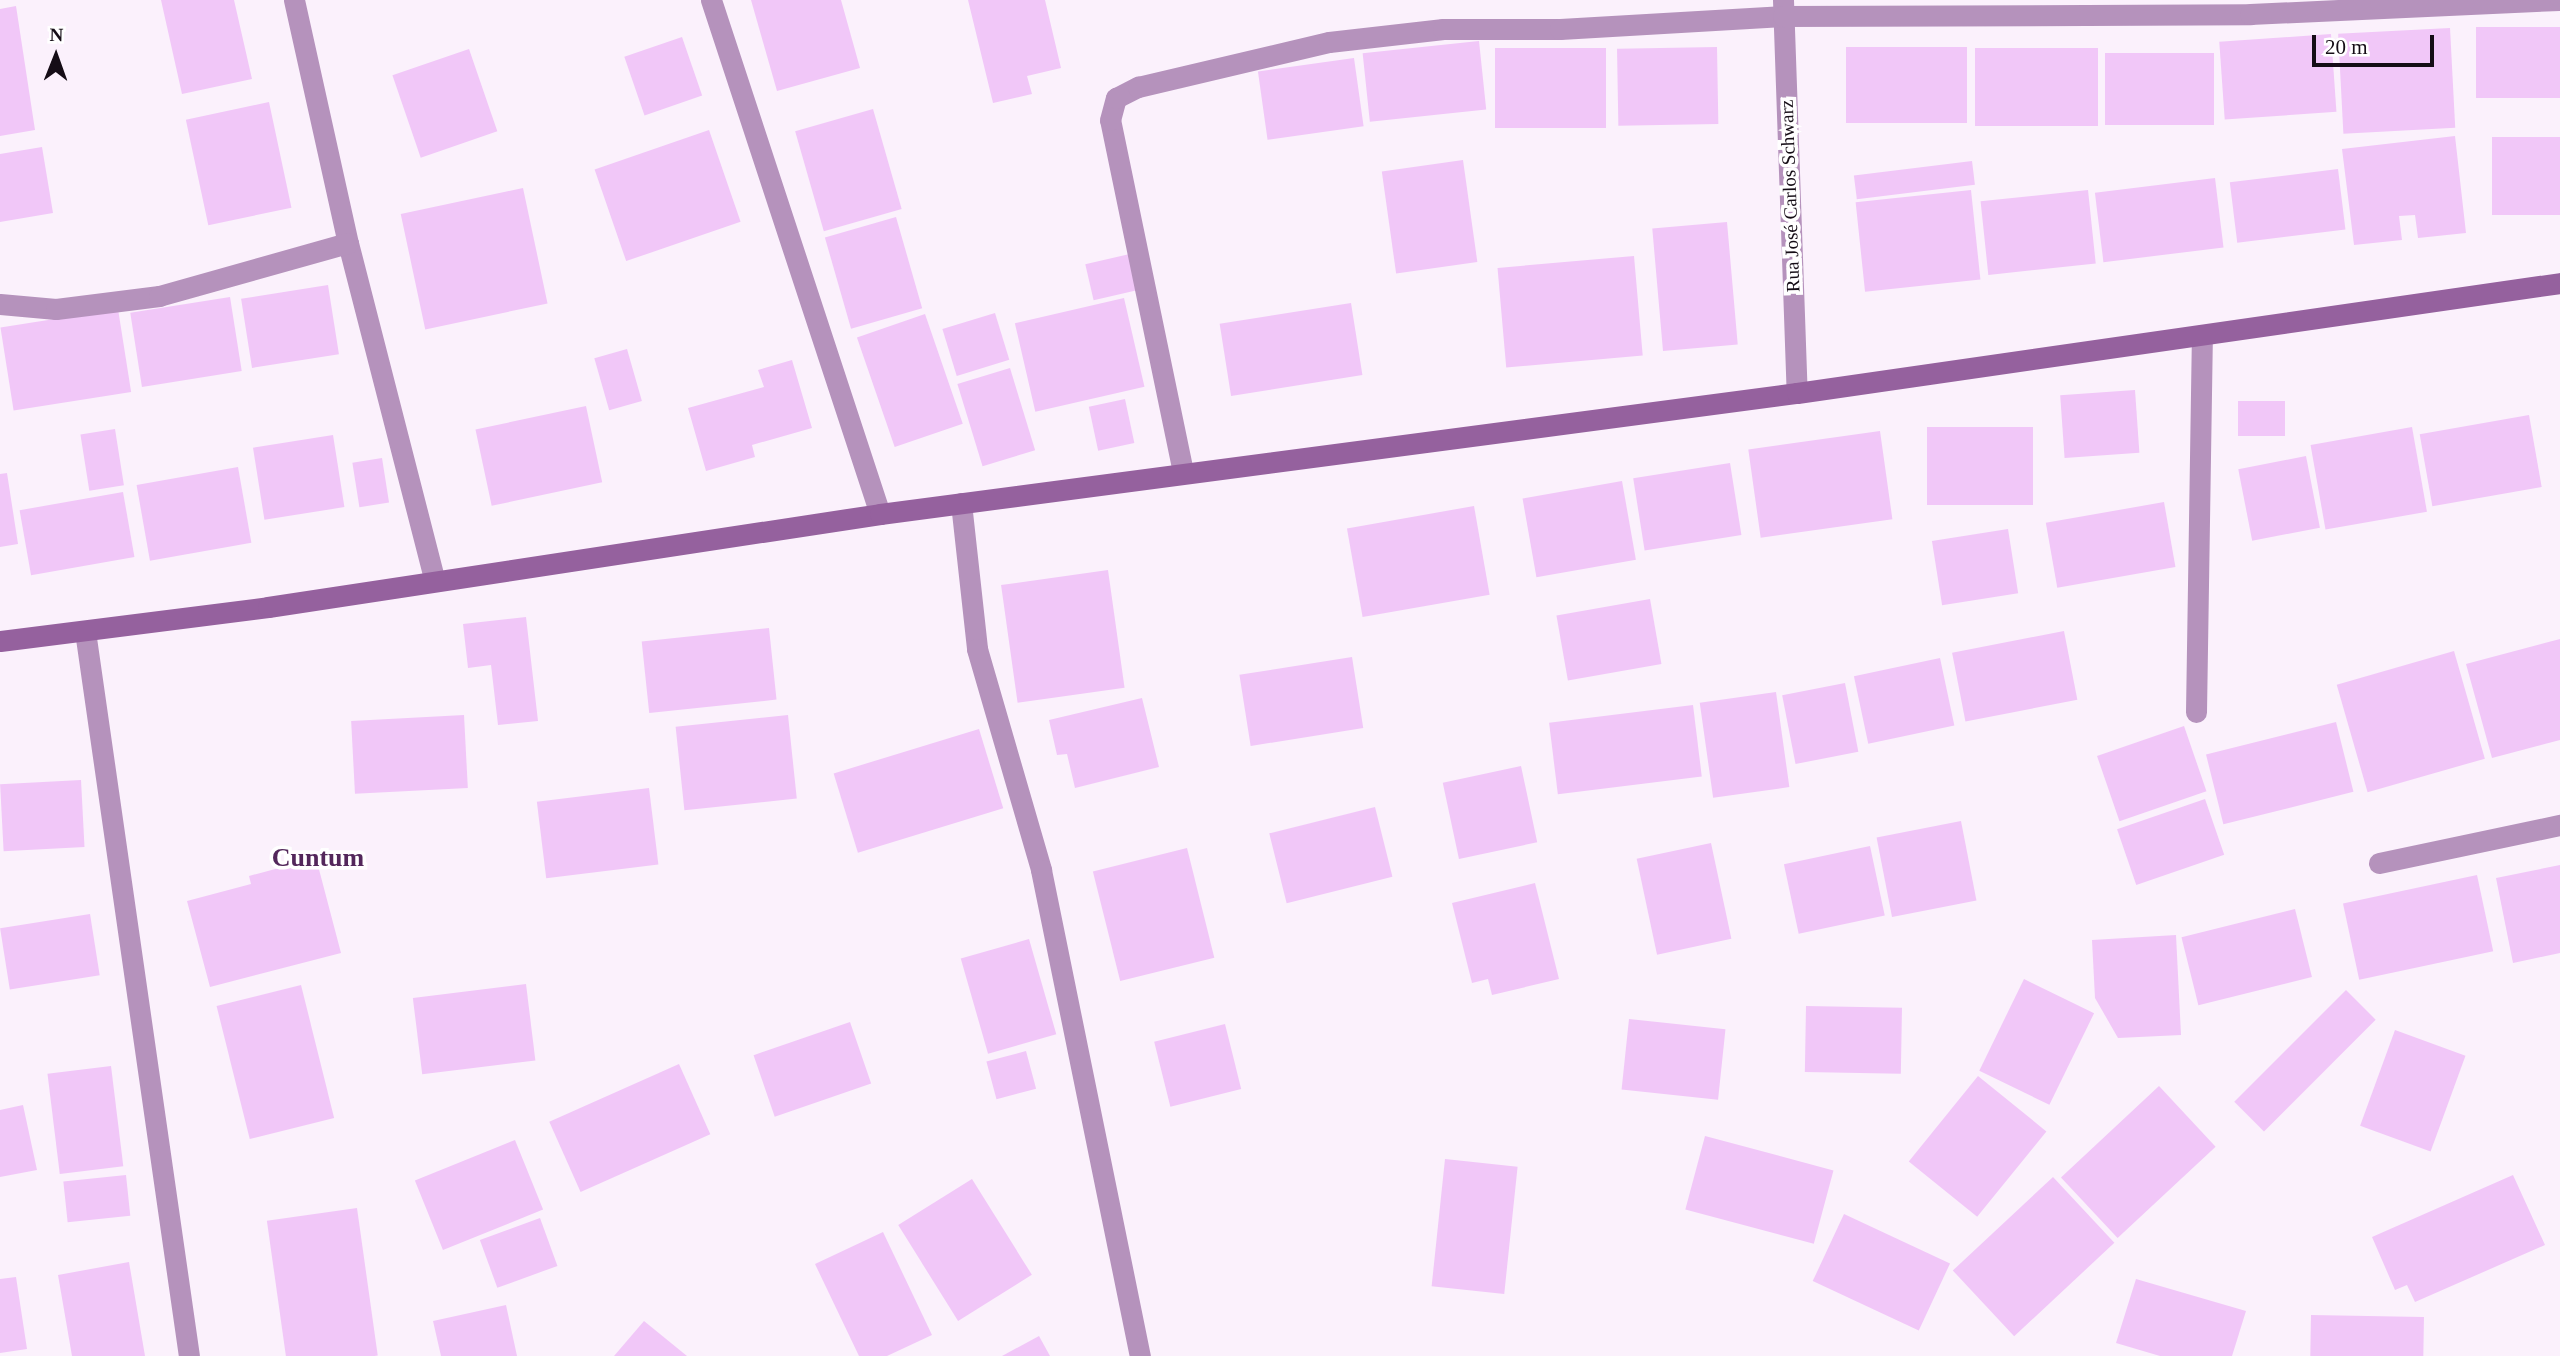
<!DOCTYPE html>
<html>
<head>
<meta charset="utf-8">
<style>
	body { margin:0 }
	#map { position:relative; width:2560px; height:1356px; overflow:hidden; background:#fbf1fc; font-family:Georgia,serif }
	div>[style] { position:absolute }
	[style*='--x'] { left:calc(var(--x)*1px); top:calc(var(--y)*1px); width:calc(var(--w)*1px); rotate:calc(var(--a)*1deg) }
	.building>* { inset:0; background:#f1c7f8; transform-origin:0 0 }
	.street>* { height:21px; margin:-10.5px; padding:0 10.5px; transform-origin:10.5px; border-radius:10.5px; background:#b592bc }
	.secondary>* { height:21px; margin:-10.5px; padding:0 10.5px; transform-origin:10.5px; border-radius:10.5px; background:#95619e }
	span { translate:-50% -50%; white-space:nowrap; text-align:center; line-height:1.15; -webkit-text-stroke:7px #fff; paint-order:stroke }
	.street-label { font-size:19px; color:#150d16 }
	.district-label { font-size:26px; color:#53275b; font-weight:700 }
	.north { position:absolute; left:21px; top:21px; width:70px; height:70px; -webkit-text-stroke:5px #fff; paint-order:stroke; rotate:1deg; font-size:19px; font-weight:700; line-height:28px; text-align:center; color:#150d16 }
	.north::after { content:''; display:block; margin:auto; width:24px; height:32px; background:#150d16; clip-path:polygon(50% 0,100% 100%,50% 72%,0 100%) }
	.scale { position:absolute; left:2312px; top:35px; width:122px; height:32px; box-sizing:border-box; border:4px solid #150d16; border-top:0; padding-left:9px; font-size:21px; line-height:24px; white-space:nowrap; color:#150d16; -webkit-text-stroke:5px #fff; paint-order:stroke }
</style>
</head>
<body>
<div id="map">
	<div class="building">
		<i style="clip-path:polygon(161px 0,234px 0,252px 79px,182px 94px)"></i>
		<i style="clip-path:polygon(751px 0,841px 0,860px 68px,777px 91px)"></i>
		<i style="clip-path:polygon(968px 0,1045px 0,1061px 68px,1027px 76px,1032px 94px,993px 103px)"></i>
		<i style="clip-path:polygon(16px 6px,35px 130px,0 136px,0 9px)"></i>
		<i style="left:2560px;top:27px;width:71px;height:84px;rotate:90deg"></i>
		<i style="left:2450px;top:28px;width:100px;height:112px;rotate:87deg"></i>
		<i style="left:2331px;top:34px;width:78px;height:112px;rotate:86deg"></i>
		<i style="left:682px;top:37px;width:62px;height:61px;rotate:71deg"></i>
		<i style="left:1479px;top:41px;width:69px;height:117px;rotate:84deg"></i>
		<i style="left:1717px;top:47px;width:77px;height:100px;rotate:89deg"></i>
		<i style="left:1846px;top:47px;width:121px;height:76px"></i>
		<i style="left:1495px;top:48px;width:111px;height:80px"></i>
		<i style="left:1975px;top:48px;width:123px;height:78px"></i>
		<i style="left:469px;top:49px;width:87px;height:81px;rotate:71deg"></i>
		<i style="left:2105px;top:53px;width:109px;height:72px"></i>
		<i style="left:1354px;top:58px;width:69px;height:97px;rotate:82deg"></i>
		<i style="left:269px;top:102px;width:108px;height:85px;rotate:78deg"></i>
		<i style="left:873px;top:109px;width:104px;height:81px;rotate:74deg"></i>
		<i style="left:709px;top:130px;width:97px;height:121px;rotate:71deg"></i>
		<i style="clip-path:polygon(2455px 136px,2466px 233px,2418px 238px,2415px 215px,2399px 216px,2402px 240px,2354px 245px,2342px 149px)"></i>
		<i style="left:2560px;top:137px;width:78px;height:68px;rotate:90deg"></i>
		<i style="clip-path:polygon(42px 147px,53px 213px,0 222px,0 154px)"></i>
		<i style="left:1463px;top:160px;width:103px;height:82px;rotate:82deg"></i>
		<i style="left:1972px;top:161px;width:24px;height:119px;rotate:83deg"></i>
		<i style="left:2338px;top:169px;width:61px;height:109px;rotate:83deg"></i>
		<i style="left:2215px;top:178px;width:70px;height:121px;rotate:83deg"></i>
		<i style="left:523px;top:188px;width:118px;height:125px;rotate:78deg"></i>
		<i style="left:1971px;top:190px;width:90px;height:116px;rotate:84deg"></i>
		<i style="left:2088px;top:190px;width:74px;height:108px;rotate:84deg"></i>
		<i style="left:896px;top:217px;width:95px;height:74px;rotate:74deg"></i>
		<i style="left:1727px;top:222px;width:123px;height:75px;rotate:85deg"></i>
		<i style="left:1134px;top:253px;width:37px;height:50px;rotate:77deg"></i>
		<i style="left:1634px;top:256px;width:100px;height:137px;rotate:85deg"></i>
		<i style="left:328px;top:285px;width:70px;height:88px;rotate:81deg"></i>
		<i style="left:230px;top:297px;width:75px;height:101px;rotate:81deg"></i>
		<i style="left:1124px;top:298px;width:91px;height:112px;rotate:77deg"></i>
		<i style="left:1351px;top:303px;width:73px;height:133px;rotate:81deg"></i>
		<i style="left:118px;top:309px;width:84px;height:119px;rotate:81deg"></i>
		<i style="left:995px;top:313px;width:49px;height:55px;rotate:73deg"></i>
		<i style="left:925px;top:314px;width:116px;height:72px;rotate:71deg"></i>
		<i style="left:627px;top:349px;width:54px;height:34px;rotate:74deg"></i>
		<i style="clip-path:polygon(792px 360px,812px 428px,752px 445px,755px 457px,706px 471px,688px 408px,764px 387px,758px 370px)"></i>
		<i style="left:1010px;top:368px;width:86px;height:55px;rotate:73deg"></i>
		<i style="left:2135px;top:390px;width:63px;height:75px;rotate:86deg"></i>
		<i style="left:1125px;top:399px;width:45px;height:37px;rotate:78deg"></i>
		<i style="left:2285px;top:401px;width:35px;height:47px;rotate:90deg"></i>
		<i style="left:586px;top:406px;width:78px;height:113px;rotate:78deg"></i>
		<i style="left:2529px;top:415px;width:73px;height:111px;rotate:80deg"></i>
		<i style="left:1927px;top:427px;width:106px;height:78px"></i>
		<i style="left:2412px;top:427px;width:86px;height:103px;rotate:80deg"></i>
		<i style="left:115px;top:429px;width:57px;height:35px;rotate:81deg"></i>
		<i style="left:1880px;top:431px;width:89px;height:133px;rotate:82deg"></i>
		<i style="left:333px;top:435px;width:73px;height:81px;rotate:81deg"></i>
		<i style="left:2306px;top:456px;width:73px;height:69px;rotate:79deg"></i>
		<i style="left:382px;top:458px;width:45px;height:30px;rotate:81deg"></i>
		<i style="left:1730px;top:463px;width:73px;height:98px;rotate:81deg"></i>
		<i style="left:238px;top:467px;width:77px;height:103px;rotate:80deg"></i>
		<i style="clip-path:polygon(7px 473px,18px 544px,0 547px,0 474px)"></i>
		<i style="left:1622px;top:481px;width:80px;height:101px;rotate:80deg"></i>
		<i style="left:123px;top:492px;width:66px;height:105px;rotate:80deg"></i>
		<i style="left:2164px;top:502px;width:66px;height:120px;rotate:80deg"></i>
		<i style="left:1474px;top:506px;width:90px;height:129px;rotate:80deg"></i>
		<i style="left:2008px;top:529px;width:65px;height:77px;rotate:81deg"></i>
		<i style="left:1108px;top:570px;width:119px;height:108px;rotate:82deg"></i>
		<i style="left:1650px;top:599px;width:66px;height:95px;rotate:80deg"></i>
		<i style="clip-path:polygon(526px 617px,538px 721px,498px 725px,491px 665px,468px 668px,463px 624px)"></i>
		<i style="left:769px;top:628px;width:72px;height:128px;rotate:84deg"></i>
		<i style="left:2064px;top:631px;width:70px;height:114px;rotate:79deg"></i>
		<i style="clip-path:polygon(2560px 639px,2560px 740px,2492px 758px,2466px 664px)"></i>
		<i style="left:2454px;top:651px;width:112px;height:122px;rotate:74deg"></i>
		<i style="left:1352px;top:657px;width:72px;height:114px;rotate:81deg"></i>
		<i style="left:1940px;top:658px;width:69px;height:88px;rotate:78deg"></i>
		<i style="left:1845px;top:683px;width:70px;height:64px;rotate:79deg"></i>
		<i style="left:1776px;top:692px;width:96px;height:77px;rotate:82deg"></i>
		<i style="clip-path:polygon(1142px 698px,1159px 767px,1075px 788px,1067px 754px,1057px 755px,1049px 720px)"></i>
		<i style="left:1693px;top:705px;width:72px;height:145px;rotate:83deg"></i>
		<i style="left:464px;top:715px;width:73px;height:113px;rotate:87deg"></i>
		<i style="left:788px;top:715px;width:84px;height:113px;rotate:84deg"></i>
		<i style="left:2336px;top:722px;width:72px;height:134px;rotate:76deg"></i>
		<i style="left:2184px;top:726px;width:69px;height:92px;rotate:71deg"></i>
		<i style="left:979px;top:729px;width:83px;height:152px;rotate:73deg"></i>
		<i style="left:1521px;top:766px;width:78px;height:80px;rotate:78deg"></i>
		<i style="left:81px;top:780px;width:67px;height:81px;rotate:87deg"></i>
		<i style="left:649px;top:788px;width:77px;height:113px;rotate:83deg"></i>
		<i style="left:2205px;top:799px;width:59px;height:93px;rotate:71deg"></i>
		<i style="left:1375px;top:807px;width:72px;height:109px;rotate:76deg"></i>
		<i style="left:1961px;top:821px;width:81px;height:86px;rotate:79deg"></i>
		<i style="left:1711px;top:843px;width:98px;height:76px;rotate:78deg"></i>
		<i style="left:1870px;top:846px;width:71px;height:88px;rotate:78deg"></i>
		<i style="left:1187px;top:848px;width:113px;height:97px;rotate:76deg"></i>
		<i style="clip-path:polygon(316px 858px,341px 953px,210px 987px,187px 901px,251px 884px,249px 876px)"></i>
		<i style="clip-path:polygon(2560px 865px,2560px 953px,2513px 963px,2496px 878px)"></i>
		<i style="left:2477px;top:875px;width:78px;height:137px;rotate:78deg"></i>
		<i style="clip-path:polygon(1535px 883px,1559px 979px,1492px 995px,1488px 979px,1472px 983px,1452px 903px)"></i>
		<i style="left:2295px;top:909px;width:70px;height:117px;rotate:76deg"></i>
		<i style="left:90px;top:914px;width:62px;height:91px;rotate:81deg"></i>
		<i style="clip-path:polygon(2176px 935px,2181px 1035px,2118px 1038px,2095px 998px,2092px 940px)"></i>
		<i style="left:1029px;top:939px;width:99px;height:71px;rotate:74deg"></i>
		<i style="left:2024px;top:979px;width:78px;height:102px;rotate:26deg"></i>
		<i style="left:526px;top:984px;width:77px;height:114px;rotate:83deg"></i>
		<i style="left:301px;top:985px;width:137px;height:87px;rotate:76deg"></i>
		<i style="left:2346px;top:990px;width:42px;height:158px;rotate:45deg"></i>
		<i style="left:1806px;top:1006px;width:96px;height:66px;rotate:1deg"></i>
		<i style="left:1629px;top:1019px;width:97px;height:71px;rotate:6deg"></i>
		<i style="left:850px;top:1022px;width:65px;height:102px;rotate:71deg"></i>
		<i style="left:1225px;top:1024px;width:67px;height:73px;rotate:76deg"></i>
		<i style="left:2395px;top:1030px;width:75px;height:102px;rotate:20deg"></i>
		<i style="left:1026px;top:1051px;width:39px;height:41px;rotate:75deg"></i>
		<i style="left:679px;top:1064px;width:77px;height:142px;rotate:66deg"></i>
		<i style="left:111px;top:1066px;width:101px;height:64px;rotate:83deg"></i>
		<i style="left:1978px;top:1076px;width:88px;height:110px;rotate:39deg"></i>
		<i style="left:2159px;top:1086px;width:83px;height:134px;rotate:47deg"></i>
		<i style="clip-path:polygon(23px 1105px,37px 1170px,0 1177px,0 1110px)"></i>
		<i style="left:1705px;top:1136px;width:133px;height:76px;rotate:15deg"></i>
		<i style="left:515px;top:1140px;width:75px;height:108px;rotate:68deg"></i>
		<i style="left:1445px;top:1159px;width:73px;height:128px;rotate:6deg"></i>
		<i style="left:126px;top:1175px;width:41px;height:63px;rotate:84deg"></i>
		<i style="clip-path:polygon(2513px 1175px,2545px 1245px,2415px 1302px,2407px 1285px,2395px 1290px,2372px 1237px)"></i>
		<i style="left:2053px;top:1177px;width:90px;height:137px;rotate:47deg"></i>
		<i style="left:972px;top:1179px;width:113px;height:87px;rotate:58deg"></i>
		<i style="left:357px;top:1208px;width:149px;height:91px;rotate:82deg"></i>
		<i style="left:1844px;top:1214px;width:117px;height:74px;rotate:25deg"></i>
		<i style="left:540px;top:1218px;width:51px;height:64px;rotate:70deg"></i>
		<i style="clip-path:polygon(883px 1232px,932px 1335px,887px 1356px,859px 1356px,815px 1264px)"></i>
		<i style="clip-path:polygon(129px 1262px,145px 1356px,72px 1356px,58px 1275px)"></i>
		<i style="clip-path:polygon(16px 1277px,27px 1349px,0 1353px,0 1279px)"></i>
		<i style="clip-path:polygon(2136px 1279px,2246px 1311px,2232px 1356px,2160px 1356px,2116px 1343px)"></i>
		<i style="clip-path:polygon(506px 1305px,517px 1356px,441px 1356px,433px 1321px)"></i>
		<i style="left:2311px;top:1315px;width:113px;height:41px;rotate:1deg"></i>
		<i style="clip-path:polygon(644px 1321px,687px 1356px,614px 1356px)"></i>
		<i style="clip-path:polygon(1039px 1336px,1050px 1356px,1002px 1356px)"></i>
	</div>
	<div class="street">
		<i style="--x:294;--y:0;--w:249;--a:77.5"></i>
		<i style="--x:348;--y:243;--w:349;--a:75.6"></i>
		<i style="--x:711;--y:0;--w:541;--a:71.8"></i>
		<i style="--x:1783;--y:0;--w:393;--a:88"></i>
		<i style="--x:0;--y:304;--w:56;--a:5.1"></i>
		<i style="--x:56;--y:309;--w:104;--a:-7.2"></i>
		<i style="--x:159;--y:296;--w:196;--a:-15.7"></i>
		<i style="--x:1183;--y:472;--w:359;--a:-101.7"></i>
		<i style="--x:1110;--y:120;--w:23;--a:-75"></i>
		<i style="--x:1116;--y:98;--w:25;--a:-27"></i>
		<i style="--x:1138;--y:87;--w:196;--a:-13.3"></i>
		<i style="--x:1329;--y:42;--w:115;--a:-6.5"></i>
		<i style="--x:1443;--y:29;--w:117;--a:0"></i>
		<i style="--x:1560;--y:29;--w:223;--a:-3.3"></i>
		<i style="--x:1783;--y:16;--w:467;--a:-0.2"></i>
		<i style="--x:2250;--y:14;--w:309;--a:-2.6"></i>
		<i style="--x:961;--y:503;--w:147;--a:83.7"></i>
		<i style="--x:977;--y:649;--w:230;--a:73.8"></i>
		<i style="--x:1041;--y:870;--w:496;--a:78.5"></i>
		<i style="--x:85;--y:631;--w:732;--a:81.84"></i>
		<i style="--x:2196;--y:712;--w:377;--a:-89.1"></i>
		<i style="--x:2379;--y:863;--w:185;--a:-11.9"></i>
	</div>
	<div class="secondary">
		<i style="--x:0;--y:641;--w:270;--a:-7.2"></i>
		<i style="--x:268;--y:607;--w:619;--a:-8.64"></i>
		<i style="--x:880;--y:514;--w:925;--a:-7.52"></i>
		<i style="--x:1797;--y:393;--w:771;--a:-8.2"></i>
	</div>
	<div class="street-label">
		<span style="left:1790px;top:196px;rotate:-92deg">Rua José Carlos Schwarz</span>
	</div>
	<div class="district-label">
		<span style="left:318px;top:858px">Cuntum</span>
	</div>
	<div class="north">N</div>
	<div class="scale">20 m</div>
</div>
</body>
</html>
